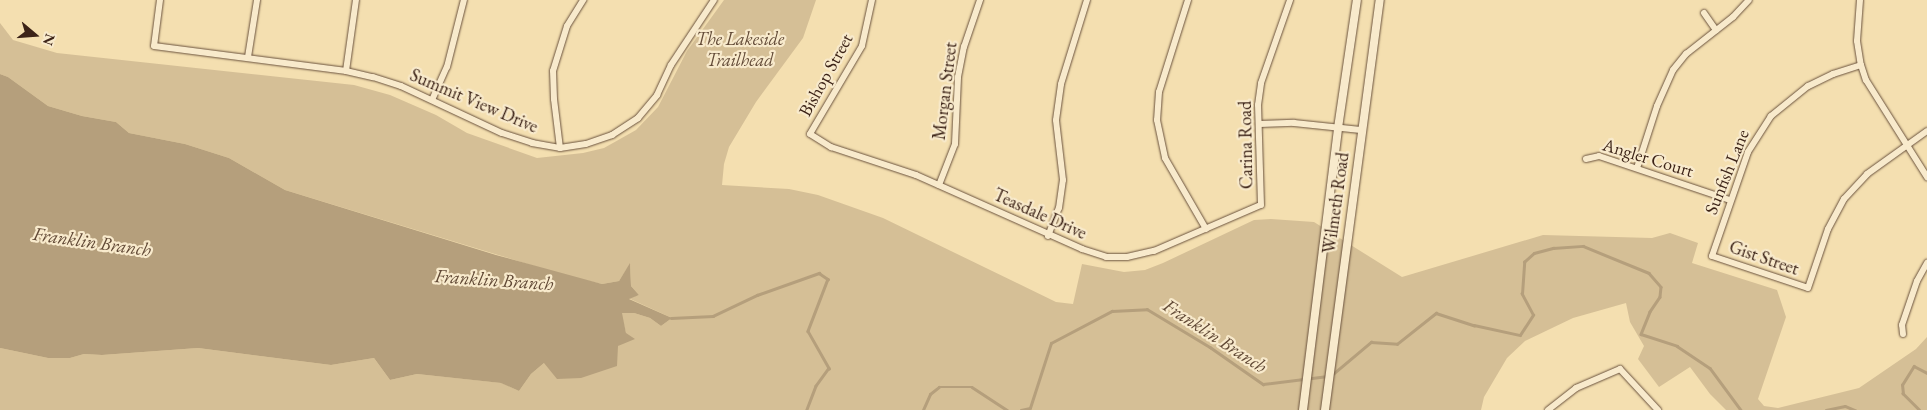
<!DOCTYPE html>
<html>
<head>
<meta charset="utf-8">
<style>
	body { margin:0 }
	#map { position:relative; width:1927px; height:410px; overflow:hidden; background:#f4dfb0; font-family:"EB Garamond",serif }
	div>[style] { position:absolute }
	[style*='--x'] { left:calc(var(--x)*1px); top:calc(var(--y)*1px); width:calc(var(--w)*1px); rotate:calc(var(--a)*1deg) }
	.green>* { inset:0; background:#d5bf96 }
	.water>* { inset:0; background:#b59f7c }
	.stream>* { height:2.5px; margin:-1.25px; padding:0 1.25px; transform-origin:1.25px; border-radius:1.25px; background:#b59f7c }
	.roads { filter:drop-shadow(0 0 1px #6a523d) drop-shadow(0 0 1px #6a523d) }
	.minor>* { height:6px; margin:-3px; padding:0 3px; transform-origin:3px; border-radius:3px; background:#f8eacc }
	.tertiary>* { height:8px; margin:-4px; padding:0 4px; transform-origin:4px; border-radius:4px; background:#f8eacc }
	span { translate:-50% -50%; white-space:nowrap; text-align:center; line-height:1.15; -webkit-text-stroke:4.5px #f8eacc; paint-order:stroke }
	.park-label { font-size:18px; color:#624a37; font-style:italic }
	.street-label { font-size:18px; color:#3c2317 }
	.water-label { font-size:19px; color:#604835; font-style:italic }
	.north { position:absolute; left:10px; top:10px; width:50px; height:50px; -webkit-text-stroke:4px #f8eacc; paint-order:stroke; rotate:108deg; font-size:14px; font-weight:700; line-height:20px; text-align:center; color:#3c2317 }
	.north::after { content:''; display:block; margin:auto; width:18px; height:22px; background:#3c2317; clip-path:polygon(50% 0,100% 100%,50% 72%,0 100%) }
</style>
</head>
<body>
<div id="map">
	<div class="green">
		<i style="clip-path:polygon(724px 0,816px 0,803px 38px,756px 102px,729px 147px,724px 164px,722px 185px,789px 189px,818px 195px,883px 218px,1056px 302px,1073px 304px,1082px 264px,1124px 272px,1145px 270px,1163px 263px,1254px 220px,1271px 219px,1314px 222px,1402px 277px,1543px 235px,1652px 238px,1670px 233px,1698px 243px,1692px 263px,1777px 290px,1786px 317px,1758px 399px,1764px 406px,1778px 408px,1859px 388px,1916px 349px,1927px 337px,1927px 410px,1726px 410px,1710px 394px,1690px 367px,1659px 387px,1638px 359px,1644px 346px,1630px 322px,1626px 303px,1573px 318px,1525px 341px,1507px 358px,1484px 397px,1481px 410px,0 410px,0 348px,48px 358px,70px 358px,84px 354px,102px 355px,198px 348px,331px 365px,374px 358px,390px 380px,417px 374px,502px 383px,519px 391px,531px 374px,544px 363px,618px 346px,626px 333px,621px 313px,634px 313px,650px 318px,661px 326px,672px 318px,628px 298px,639px 295px,631px 286px,630px 264px,619px 281px,602px 284px,567px 276px,285px 190px,229px 158px,185px 144px,129px 133px,116px 122px,82px 116px,48px 106px,8px 77px,0 74px,0 23px,13px 40px,57px 53px,354px 85px,390px 95px,436px 115px,467px 133px,537px 158px,583px 153px,604px 148px,636px 130px,658px 107px,687px 51px)"></i>
	</div>
	<div class="water">
		<i style="clip-path:polygon(0 74px,8px 77px,48px 106px,82px 116px,116px 122px,129px 133px,185px 144px,229px 158px,285px 190px,496px 255px,602px 284px,619px 281px,630px 263px,631px 286px,639px 295px,629px 299px,672px 318px,661px 326px,650px 318px,634px 313px,622px 313px,626px 333px,635px 339px,618px 346px,617px 366px,581px 378px,557px 379px,544px 363px,531px 374px,519px 391px,501px 383px,417px 374px,390px 380px,374px 358px,331px 365px,198px 348px,102px 355px,84px 354px,70px 358px,48px 358px,0 348px)"></i>
	</div>
	<div class="stream">
		<i style="--x:671;--y:318;--w:42;--a:-2.7"></i>
		<i style="--x:713;--y:316;--w:49;--a:-25.5"></i>
		<i style="--x:757;--y:295;--w:66;--a:-19.5"></i>
		<i style="--x:819;--y:273;--w:11;--a:34"></i>
		<i style="--x:828;--y:279;--w:56;--a:111"></i>
		<i style="--x:808;--y:331;--w:43;--a:60.4"></i>
		<i style="--x:829;--y:368;--w:22;--a:126"></i>
		<i style="--x:816;--y:386;--w:26;--a:111"></i>
		<i style="--x:1333;--y:374;--w:50;--a:-40.1"></i>
		<i style="--x:1371;--y:342;--w:26;--a:4"></i>
		<i style="--x:1397;--y:344;--w:50;--a:-38.5"></i>
		<i style="--x:1436;--y:313;--w:40;--a:18"></i>
		<i style="--x:1474;--y:325;--w:47;--a:12.3"></i>
		<i style="--x:1520;--y:335;--w:24;--a:-57"></i>
		<i style="--x:1533;--y:315;--w:24;--a:-118"></i>
		<i style="--x:1522;--y:294;--w:32;--a:-86"></i>
		<i style="--x:1524;--y:262;--w:13;--a:-42"></i>
		<i style="--x:1534;--y:253;--w:20;--a:-15"></i>
		<i style="--x:1553;--y:248;--w:30;--a:-4"></i>
		<i style="--x:1583;--y:246;--w:71;--a:22.2"></i>
		<i style="--x:1649;--y:273;--w:18;--a:49"></i>
		<i style="--x:1661;--y:287;--w:10;--a:96"></i>
		<i style="--x:1660;--y:297;--w:18;--a:124"></i>
		<i style="--x:1650;--y:312;--w:24;--a:112"></i>
		<i style="--x:1641;--y:334;--w:38;--a:18"></i>
		<i style="--x:1677;--y:346;--w:40;--a:34"></i>
		<i style="--x:1710;--y:368;--w:52;--a:53.6"></i>
		<i style="--x:923;--y:410;--w:17;--a:-66"></i>
		<i style="--x:930;--y:394;--w:11;--a:-38"></i>
		<i style="--x:939;--y:387;--w:33;--a:0"></i>
		<i style="--x:972;--y:387;--w:42;--a:33.3"></i>
		<i style="--x:1021;--y:410;--w:9;--a:-13"></i>
		<i style="--x:1030;--y:408;--w:68;--a:-72.1"></i>
		<i style="--x:1051;--y:343;--w:69;--a:-27.7"></i>
		<i style="--x:1112;--y:311;--w:35;--a:-3"></i>
		<i style="--x:1147;--y:309;--w:74;--a:31.1"></i>
		<i style="--x:1210;--y:347;--w:65;--a:34.9"></i>
		<i style="--x:1263;--y:384;--w:65;--a:-7"></i>
		<i style="--x:1826;--y:410;--w:19;--a:-12"></i>
		<i style="--x:1845;--y:406;--w:11;--a:22"></i>
		<i style="--x:1919;--y:410;--w:23;--a:-135"></i>
		<i style="--x:1903;--y:394;--w:9;--a:-96"></i>
		<i style="--x:1902;--y:385;--w:22;--a:-58"></i>
		<i style="--x:1914;--y:366;--w:15;--a:28"></i>
	</div>
	<div class="roads">
		<div class="minor">
			<i style="--x:160;--y:0;--w:46;--a:97.4"></i>
			<i style="--x:154;--y:46;--w:194;--a:7.4"></i>
			<i style="--x:346;--y:71;--w:28;--a:13"></i>
			<i style="--x:373;--y:77;--w:29;--a:18"></i>
			<i style="--x:401;--y:86;--w:111;--a:25"></i>
			<i style="--x:502;--y:133;--w:32;--a:18"></i>
			<i style="--x:532;--y:143;--w:28;--a:10"></i>
			<i style="--x:560;--y:148;--w:26;--a:-9"></i>
			<i style="--x:586;--y:144;--w:28;--a:-19"></i>
			<i style="--x:612;--y:135;--w:31;--a:-33"></i>
			<i style="--x:638;--y:118;--w:30;--a:-50"></i>
			<i style="--x:657;--y:95;--w:33;--a:-65"></i>
			<i style="--x:671;--y:65;--w:78;--a:-56.5"></i>
			<i style="--x:872;--y:0;--w:47;--a:102.3"></i>
			<i style="--x:862;--y:46;--w:102;--a:120.6"></i>
			<i style="--x:810;--y:134;--w:25;--a:32"></i>
			<i style="--x:831;--y:147;--w:89;--a:18.2"></i>
			<i style="--x:916;--y:175;--w:182;--a:24"></i>
			<i style="--x:1082;--y:249;--w:25;--a:18"></i>
			<i style="--x:1106;--y:257;--w:21;--a:0"></i>
			<i style="--x:1127;--y:257;--w:28;--a:-13"></i>
			<i style="--x:1154;--y:251;--w:116;--a:-23.3"></i>
			<i style="--x:1261;--y:205;--w:100;--a:-91.7"></i>
			<i style="--x:1258;--y:105;--w:22;--a:-82"></i>
			<i style="--x:1261;--y:83;--w:88;--a:-70.7"></i>
			<i style="--x:1188;--y:0;--w:96;--a:107.5"></i>
			<i style="--x:1159;--y:92;--w:28;--a:94"></i>
			<i style="--x:1157;--y:120;--w:39;--a:78"></i>
			<i style="--x:1165;--y:158;--w:82;--a:60"></i>
			<i style="--x:1860;--y:0;--w:41;--a:94.2"></i>
			<i style="--x:1857;--y:41;--w:24;--a:81"></i>
			<i style="--x:1861;--y:65;--w:16;--a:72"></i>
			<i style="--x:1866;--y:80;--w:115;--a:57.8"></i>
			<i style="--x:1704;--y:13;--w:21;--a:55"></i>
			<i style="--x:248;--y:57;--w:58;--a:-81"></i>
			<i style="--x:1861;--y:65;--w:29;--a:162"></i>
			<i style="--x:1833;--y:74;--w:28;--a:154"></i>
			<i style="--x:1808;--y:86;--w:48;--a:141"></i>
			<i style="--x:1771;--y:116;--w:43;--a:122.6"></i>
			<i style="--x:1748;--y:152;--w:110;--a:109.1"></i>
			<i style="--x:1712;--y:256;--w:101;--a:18.4"></i>
			<i style="--x:1808;--y:288;--w:62;--a:-71.3"></i>
			<i style="--x:1828;--y:229;--w:34;--a:-62"></i>
			<i style="--x:1844;--y:199;--w:34;--a:-47"></i>
			<i style="--x:1867;--y:174;--w:74;--a:-35.6"></i>
			<i style="--x:346;--y:71;--w:72;--a:-82"></i>
			<i style="--x:432;--y:100;--w:36;--a:-66"></i>
			<i style="--x:447;--y:67;--w:69;--a:-75.8"></i>
			<i style="--x:1260;--y:124;--w:34;--a:-2"></i>
			<i style="--x:1294;--y:123;--w:67;--a:6"></i>
			<i style="--x:560;--y:148;--w:49;--a:-97"></i>
			<i style="--x:554;--y:99;--w:28;--a:-92"></i>
			<i style="--x:553;--y:71;--w:47;--a:-72.7"></i>
			<i style="--x:567;--y:26;--w:31;--a:-58"></i>
			<i style="--x:1586;--y:159;--w:13;--a:-13"></i>
			<i style="--x:1599;--y:156;--w:138;--a:18.6"></i>
			<i style="--x:1637;--y:168;--w:65;--a:-72.1"></i>
			<i style="--x:1657;--y:106;--w:39;--a:-66"></i>
			<i style="--x:1673;--y:70;--w:21;--a:-51"></i>
			<i style="--x:1686;--y:54;--w:60;--a:-38.2"></i>
			<i style="--x:1733;--y:17;--w:23;--a:-47"></i>
			<i style="--x:939;--y:185;--w:44;--a:-68.7"></i>
			<i style="--x:955;--y:144;--w:67;--a:-87.4"></i>
			<i style="--x:958;--y:77;--w:31;--a:-79"></i>
			<i style="--x:964;--y:47;--w:50;--a:-71.2"></i>
			<i style="--x:1048;--y:236;--w:30;--a:-69"></i>
			<i style="--x:1059;--y:208;--w:28;--a:-82"></i>
			<i style="--x:1063;--y:180;--w:60;--a:-96.7"></i>
			<i style="--x:1056;--y:120;--w:36;--a:-82"></i>
			<i style="--x:1061;--y:84;--w:88;--a:-72.8"></i>
			<i style="--x:1903;--y:334;--w:9;--a:-96"></i>
			<i style="--x:1902;--y:325;--w:46;--a:-71.2"></i>
			<i style="--x:1917;--y:281;--w:21;--a:-61"></i>
			<i style="--x:1548;--y:410;--w:36;--a:-38"></i>
			<i style="--x:1576;--y:388;--w:48;--a:-23.4"></i>
			<i style="--x:1620;--y:369;--w:56;--a:47.2"></i>
		</div>
		<div class="tertiary">
			<i style="--x:1303;--y:410;--w:284;--a:-82.9"></i>
			<i style="--x:1338;--y:128;--w:129;--a:-81.6"></i>
			<i style="--x:1325;--y:410;--w:414;--a:-82.4"></i>
		</div>
	</div>
	<div class="park-label">
		<span style="left:740px;top:50px">The Lakeside<br>Trailhead</span>
	</div>
	<div class="street-label">
		<span style="left:826px;top:75px;rotate:-61deg">Bishop Street</span>
		<span style="left:945px;top:91px;rotate:-83deg">Morgan Street</span>
		<span style="left:474px;top:101px;rotate:23deg">Summit View Drive</span>
		<span style="left:1246px;top:145px;rotate:-91deg">Carina Road</span>
		<span style="left:1648px;top:158px;rotate:17deg">Angler Court</span>
		<span style="left:1727px;top:172px;rotate:-68deg">Sunfish Lane</span>
		<span style="left:1336px;top:203px;rotate:-82deg">Wilmeth Road</span>
		<span style="left:1040px;top:214px;rotate:24deg">Teasdale Drive</span>
		<span style="left:1764px;top:258px;rotate:19deg">Gist Street</span>
	</div>
	<div class="water-label">
		<span style="left:92px;top:242px;rotate:8deg">Franklin Branch</span>
		<span style="left:494px;top:280px;rotate:4deg">Franklin Branch</span>
		<span style="left:1215px;top:336px;rotate:33deg">Franklin Branch</span>
	</div>
	<div class="north">N</div>
</div>
</body>
</html>
